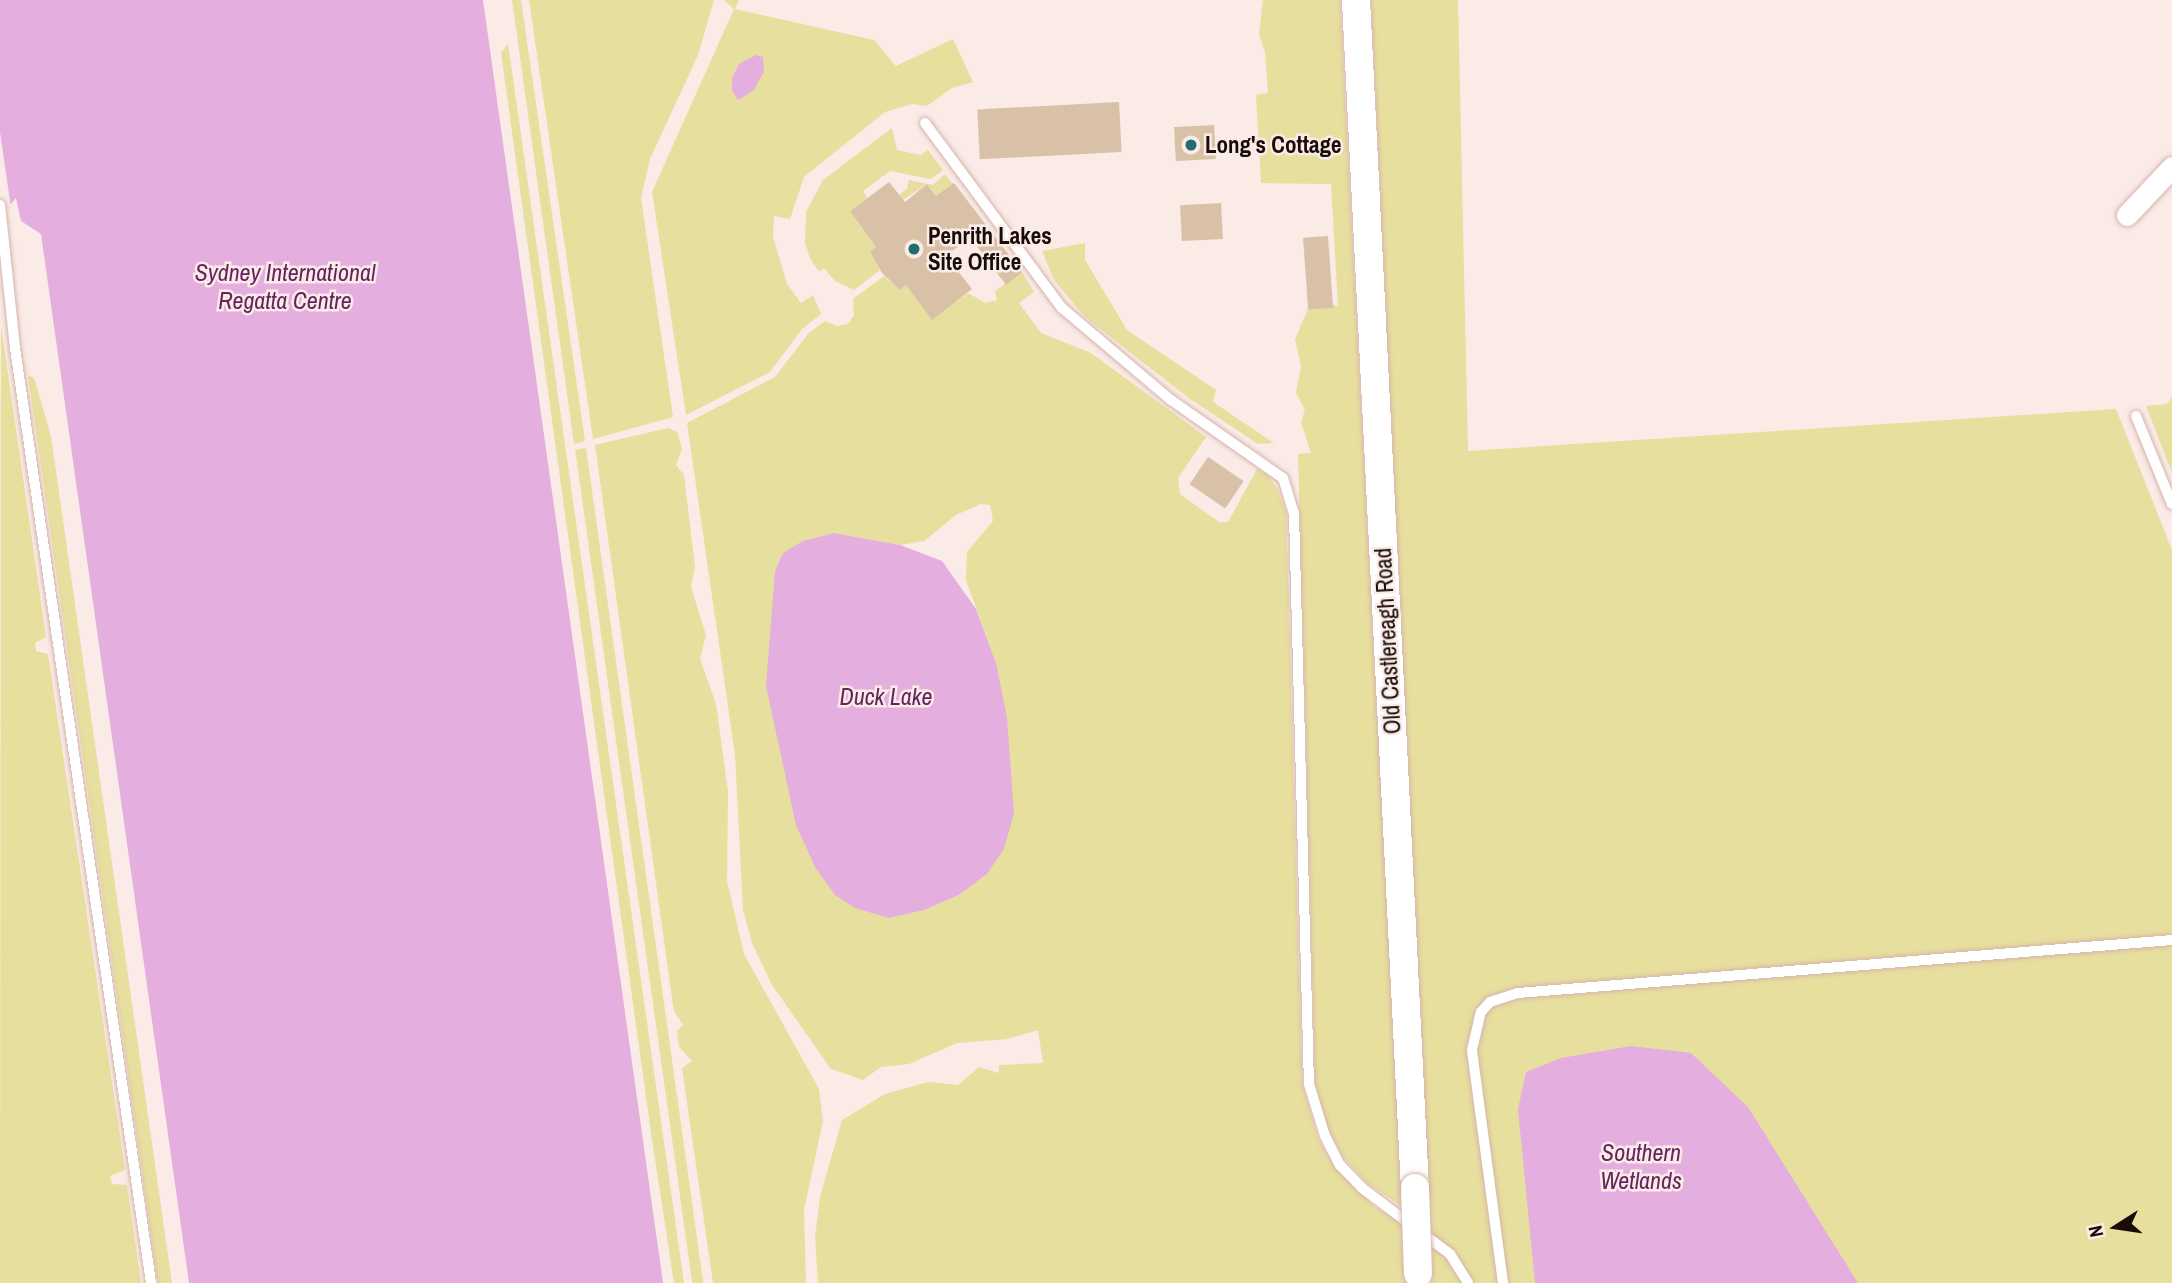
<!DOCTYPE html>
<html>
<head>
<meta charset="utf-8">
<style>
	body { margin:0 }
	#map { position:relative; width:2172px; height:1283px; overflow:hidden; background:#faebe7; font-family:"Archivo Narrow",sans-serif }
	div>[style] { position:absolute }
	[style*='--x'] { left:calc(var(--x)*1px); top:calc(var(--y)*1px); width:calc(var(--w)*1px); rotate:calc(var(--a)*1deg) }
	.green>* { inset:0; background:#e7df9e; transform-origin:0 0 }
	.water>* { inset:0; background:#e4aedf }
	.pier>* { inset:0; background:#faebe7 }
	.building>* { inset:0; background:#d9c1a8; transform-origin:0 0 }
	.roads { filter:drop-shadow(0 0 2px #d7b4aa) drop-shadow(0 0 2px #d7b4aa) }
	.lane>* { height:10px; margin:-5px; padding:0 5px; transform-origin:5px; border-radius:5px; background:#fff }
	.street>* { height:21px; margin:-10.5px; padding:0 10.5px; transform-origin:10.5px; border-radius:10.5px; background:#fff }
	.secondary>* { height:28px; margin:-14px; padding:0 14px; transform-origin:14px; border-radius:14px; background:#fff }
	.bridges { filter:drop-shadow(0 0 2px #d7b4aa) drop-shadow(0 0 2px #d7b4aa) }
	.secondary-bridge>* { height:28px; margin:-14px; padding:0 14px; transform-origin:14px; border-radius:14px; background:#fff }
	.dots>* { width:19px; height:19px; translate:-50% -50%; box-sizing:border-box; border:4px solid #faebe7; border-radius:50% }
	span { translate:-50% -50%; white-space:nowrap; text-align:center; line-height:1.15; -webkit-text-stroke:5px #faebe7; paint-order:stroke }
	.poi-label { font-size:23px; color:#180c09; font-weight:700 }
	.left { translate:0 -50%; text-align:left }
	.street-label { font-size:23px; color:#180c09 }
	.water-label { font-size:24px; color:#632561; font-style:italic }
	.north { position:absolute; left:2081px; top:1192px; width:70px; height:70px; -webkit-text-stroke:5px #faebe7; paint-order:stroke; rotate:258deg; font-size:19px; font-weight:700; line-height:28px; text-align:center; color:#180c09 }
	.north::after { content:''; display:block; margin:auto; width:24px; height:32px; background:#180c09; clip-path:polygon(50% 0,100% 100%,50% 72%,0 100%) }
</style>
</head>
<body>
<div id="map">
	<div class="green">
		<i style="clip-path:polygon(512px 0,521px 0,585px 441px,574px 444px)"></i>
		<i style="clip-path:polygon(529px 0,714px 0,698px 55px,650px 159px,641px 198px,673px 417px,593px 439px)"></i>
		<i style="clip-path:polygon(724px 0,739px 0,735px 9px,874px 40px,896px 66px,953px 39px,973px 82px,952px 88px,927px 106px,912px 104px,885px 112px,804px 177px,790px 219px,774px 216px,773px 237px,787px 284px,801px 303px,813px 295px,821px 314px,802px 329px,770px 372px,686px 415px,652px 192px,734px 9px)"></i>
		<i style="clip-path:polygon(1263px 0,1340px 0,1403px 1207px,1368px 1184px,1342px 1156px,1325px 1122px,1315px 1086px,1298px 454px,1311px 453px,1301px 422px,1305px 410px,1296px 393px,1301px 366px,1295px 339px,1308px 309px,1327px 303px,1338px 306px,1331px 184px,1261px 183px,1256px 95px,1268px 93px,1265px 52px,1259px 34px)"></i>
		<i style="clip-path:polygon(1371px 0,1458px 0,1468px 451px,2116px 409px,2172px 550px,2172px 1283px,1431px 1283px)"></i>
		<i style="clip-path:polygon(508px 43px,684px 1283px,685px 1283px,674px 1283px,651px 1133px,501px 53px)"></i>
		<i style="clip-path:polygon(892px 128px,897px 150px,921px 155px,928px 150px,943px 170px,931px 179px,890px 171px,863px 191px,867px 198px,850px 211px,876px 247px,870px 252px,880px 270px,854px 290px,835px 281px,824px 268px,819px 272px,810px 258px,805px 243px,806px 212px,823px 180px)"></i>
		<i style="clip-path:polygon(945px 174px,953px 184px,939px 199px,927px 184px,903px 200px,899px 195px,907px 189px,909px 180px,933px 185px)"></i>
		<i style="clip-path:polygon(1085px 243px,1085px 260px,1127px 330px,1216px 390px,1213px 402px,1274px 443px,1258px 444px,1190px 399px,1085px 317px,1054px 280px,1042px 251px)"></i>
		<i style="clip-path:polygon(evenodd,1022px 272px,1034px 292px,1019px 303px,1041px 333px,1091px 353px,1206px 437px,1178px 478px,1180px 494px,1219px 522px,1228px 522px,1257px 469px,1268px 475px,1278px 490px,1286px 512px,1302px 1083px,1318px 1139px,1333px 1164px,1373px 1206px,1404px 1225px,1406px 1283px,818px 1283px,815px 1237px,820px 1197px,842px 1120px,885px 1094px,928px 1082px,958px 1085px,979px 1067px,999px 1073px,999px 1065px,1043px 1063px,1038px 1030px,1007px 1039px,957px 1043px,909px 1064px,881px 1067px,863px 1080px,831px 1069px,772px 985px,752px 943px,743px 910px,735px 755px,687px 423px,775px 377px,808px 334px,825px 321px,837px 326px,848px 324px,854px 315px,853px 299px,884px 276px,900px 290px,906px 285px,932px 319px,968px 293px,986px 303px,997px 300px,995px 291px,1022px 272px,981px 504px,990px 505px,993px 521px,967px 552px,966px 580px,996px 663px,987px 874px,959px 895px,924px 910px,834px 533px,900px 545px,924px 541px,956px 515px,981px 504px)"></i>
		<i style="clip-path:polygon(1px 326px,46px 637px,35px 643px,36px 651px,48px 654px,125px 1170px,110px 1176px,112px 1184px,127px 1185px,141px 1283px,0 1283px)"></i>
		<i style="clip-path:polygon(28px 375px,34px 378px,51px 436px,172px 1283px,158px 1283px)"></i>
		<i style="clip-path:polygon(2172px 397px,2172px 473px,2146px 406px,2167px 404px)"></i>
		<i style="clip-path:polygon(668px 428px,677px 432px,682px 449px,676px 465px,684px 475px,695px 567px,691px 587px,706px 635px,700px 659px,716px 704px,728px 791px,727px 881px,744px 954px,819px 1089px,823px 1121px,804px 1210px,806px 1283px,713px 1283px,682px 1068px,692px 1061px,679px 1047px,677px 1031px,683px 1025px,674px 1011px,671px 991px,595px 445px)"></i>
		<i style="left:586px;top:448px;width:843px;height:11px;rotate:82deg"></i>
	</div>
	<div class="water">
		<i style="clip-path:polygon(0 0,483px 0,663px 1283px,189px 1283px,41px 234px,21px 221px,16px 198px,0 217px)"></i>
		<i style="clip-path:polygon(756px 55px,763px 57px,764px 72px,753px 91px,738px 100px,732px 90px,732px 78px,739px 64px)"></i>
		<i style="clip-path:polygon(834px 533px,900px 545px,942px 561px,976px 609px,996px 663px,1007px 718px,1014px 813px,1004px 849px,987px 874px,959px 895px,924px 910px,889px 918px,855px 908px,835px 895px,815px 867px,796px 825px,766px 686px,775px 571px,783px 553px,803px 541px)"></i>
		<i style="clip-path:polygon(1631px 1046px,1691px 1053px,1748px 1107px,1858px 1283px,1535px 1283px,1518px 1109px,1526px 1072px,1561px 1058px)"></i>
	</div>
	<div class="pier">
		<i style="clip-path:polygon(0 132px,11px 208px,0 220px)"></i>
	</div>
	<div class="building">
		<i style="left:1119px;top:102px;width:50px;height:142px;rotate:87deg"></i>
		<i style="left:1214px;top:125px;width:34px;height:40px;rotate:87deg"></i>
		<i style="clip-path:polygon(889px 182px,905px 202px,927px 184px,936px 196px,954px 183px,1022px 272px,1006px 285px,970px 237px,946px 256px,972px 289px,932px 320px,906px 285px,900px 290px,882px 273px,870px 252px,876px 247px,850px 211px)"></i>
		<i style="left:1221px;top:203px;width:36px;height:41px;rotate:87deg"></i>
		<i style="left:1328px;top:236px;width:72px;height:25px;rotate:86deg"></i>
		<i style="left:1208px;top:457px;width:43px;height:33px;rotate:34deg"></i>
	</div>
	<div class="roads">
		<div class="lane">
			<i style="--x:925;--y:123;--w:230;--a:53.5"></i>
			<i style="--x:1062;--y:308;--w:143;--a:40.2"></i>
			<i style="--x:1171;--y:400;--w:136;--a:34.9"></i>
			<i style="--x:1283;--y:478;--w:37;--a:73"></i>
			<i style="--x:1294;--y:513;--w:571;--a:88.5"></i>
			<i style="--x:1309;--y:1084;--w:54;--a:72.9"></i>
			<i style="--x:1325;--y:1136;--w:33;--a:63"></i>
			<i style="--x:1340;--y:1165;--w:32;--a:46"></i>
			<i style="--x:1362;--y:1188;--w:110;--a:36.9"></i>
			<i style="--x:1450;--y:1254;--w:34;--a:58"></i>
			<i style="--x:0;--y:205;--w:144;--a:84"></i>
			<i style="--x:15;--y:348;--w:945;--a:81.72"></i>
			<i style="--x:2136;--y:416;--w:95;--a:67.8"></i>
			<i style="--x:1503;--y:1283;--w:235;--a:-97.6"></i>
			<i style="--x:1472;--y:1050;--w:39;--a:-77"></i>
			<i style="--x:1481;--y:1012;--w:13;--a:-48"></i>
			<i style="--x:1490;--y:1002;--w:29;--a:-18"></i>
			<i style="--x:1518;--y:993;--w:656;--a:-4.63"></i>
		</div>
		<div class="street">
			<i style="--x:2127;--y:215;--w:66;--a:-46.8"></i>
		</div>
		<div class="secondary">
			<i style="--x:1356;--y:0;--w:1189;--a:87.16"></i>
		</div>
	</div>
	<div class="bridges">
		<div class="secondary-bridge">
			<i style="--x:1415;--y:1188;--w:85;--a:88"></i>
		</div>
	</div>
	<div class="dots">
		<i style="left:1191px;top:145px;background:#216c71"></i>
		<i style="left:914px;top:249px;background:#216c71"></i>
	</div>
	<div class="poi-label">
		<span class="left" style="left:1205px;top:145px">Long's Cottage</span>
		<span class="left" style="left:928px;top:249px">Penrith Lakes<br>Site Office</span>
	</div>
	<div class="street-label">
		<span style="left:1388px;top:641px;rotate:-93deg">Old Castlereagh Road</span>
	</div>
	<div class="water-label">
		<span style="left:285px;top:287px">Sydney International<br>Regatta Centre</span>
		<span style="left:886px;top:697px">Duck Lake</span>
		<span style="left:1641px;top:1167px">Southern<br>Wetlands</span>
	</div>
	<div class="north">N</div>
</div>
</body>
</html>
